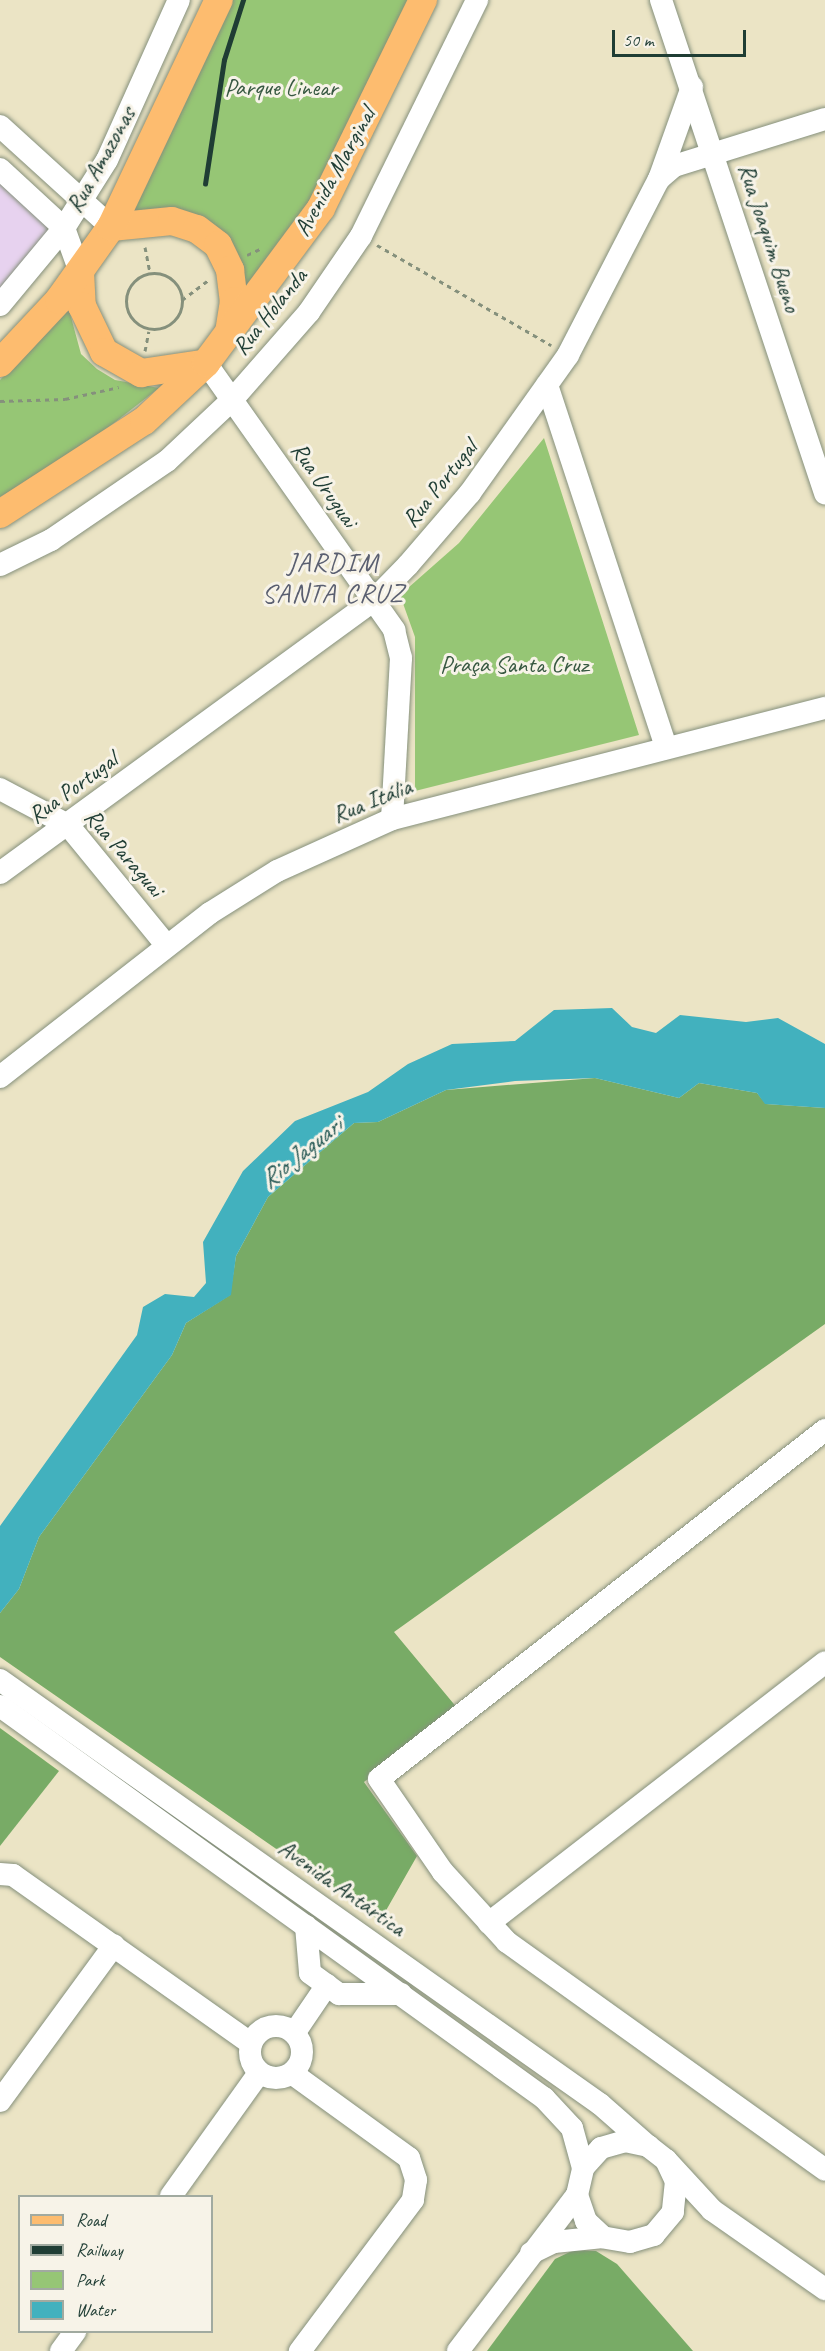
<!DOCTYPE html>
<html>
<head>
<meta charset="utf-8">
<style>
	body { margin:0 }
	#map { position:relative; width:825px; height:2351px; overflow:hidden; background:#ebe4c5; font-family:Caveat,sans-serif }
	div>[style] { position:absolute }
	[style*='--x'] { left:calc(var(--x)*1px); top:calc(var(--y)*1px); width:calc(var(--w)*1px); rotate:calc(var(--a)*1deg) }
	.built>* { inset:0; background:#e7d2ef }
	.green>* { inset:0; background:#96c675 }
	.forest>* { inset:0; background:#78ab66 }
	.water>* { inset:0; background:#42b1be }
	.path>* { height:3px; margin-top:-1.5px; transform-origin:0; background:repeating-linear-gradient(90deg,#85907c 0 4.5px,transparent 0 9px) }
	.path>.ring { margin:-1.5px; padding:0; box-sizing:content-box; background:none; border:3px solid #85907c; border-radius:50% }
	.roads { filter:drop-shadow(0 0 2px #85907c) drop-shadow(0 0 2px #85907c) }
	.minor>* { height:22px; margin:-11px; padding:0 11px; transform-origin:11px; border-radius:11px; background:#fff }
	.minor>.ring { margin:-11px; padding:0; box-sizing:content-box; background:none; border:22px solid #fff; border-radius:50% }
	.major>* { height:28px; margin:-14px; padding:0 14px; transform-origin:14px; border-radius:14px; background:#fdbc6f }
	.rail>* { height:4.5px; margin:-2.25px; padding:0 2.25px; transform-origin:2.25px; border-radius:2.25px; background:#1f3d34 }
	span { translate:-50% -50%; white-space:nowrap; text-align:center; line-height:1.15; -webkit-text-stroke:6px #f7f3e8; paint-order:stroke }
	.park-label { font-size:24px; color:#375841 }
	.street-label { font-size:24px; color:#1f3d34 }
	.water-label { font-size:26px; color:#285a56; font-style:italic }
	.quarter-label { font-size:27px; color:#5a5f70; letter-spacing:1.5px }
	.legend { position:absolute; left:18px; top:2195px; width:195px; height:138px; box-sizing:border-box; background:#f7f3e8; border:2px solid #a1aaa0; margin:0; padding:8px 10px; list-style:none; font-size:18px; color:#1f3d34 }
	.legend li { display:flex; align-items:center; gap:12px; height:30px }
	.legend b { width:30px; border:2px solid #a1aaa0 }
	.scale { position:absolute; left:612px; top:30px; width:134px; height:27px; box-sizing:border-box; border:3px solid #1f3d34; border-top:0; padding-left:8px; font-size:18px; line-height:21px; white-space:nowrap; color:#1f3d34; -webkit-text-stroke:4px #f7f3e8; paint-order:stroke }
</style>
</head>
<body>
<div id="map">
	<div class="built">
		<i style="clip-path:polygon(0 173px,60px 228px,0 302px)"></i>
	</div>
	<div class="green">
		<i style="clip-path:polygon(232px 0,415px 0,314px 202px,234px 321px,219px 242px,121px 224px)"></i>
		<i style="clip-path:polygon(68px 306px,81px 354px,97px 369px,115px 380px,159px 388px,74px 454px,0 497px,0 380px)"></i>
		<i style="clip-path:polygon(544px 438px,639px 735px,415px 791px,415px 637px,400px 595px,459px 543px)"></i>
	</div>
	<div class="forest">
		<i style="clip-path:polygon(595px 1078px,679px 1098px,699px 1083px,757px 1093px,766px 1104px,825px 1108px,825px 1324px,394px 1632px,458px 1709px,364px 1782px,417px 1856px,380px 1921px,0 1657px,0 1613px,19px 1589px,39px 1537px,172px 1355px,186px 1323px,230px 1295px,236px 1256px,268px 1197px,354px 1123px,378px 1122px,446px 1090px)"></i>
		<i style="clip-path:polygon(0 1728px,59px 1771px,0 1846px)"></i>
		<i style="clip-path:polygon(574px 2250px,596px 2251px,617px 2264px,693px 2351px,487px 2351px,555px 2259px)"></i>
	</div>
	<div class="water">
		<i style="clip-path:polygon(612px 1008px,632px 1027px,656px 1033px,680px 1015px,746px 1022px,778px 1018px,825px 1044px,825px 1108px,765px 1104px,757px 1093px,699px 1083px,679px 1098px,595px 1078px,515px 1081px,446px 1090px,378px 1122px,354px 1123px,268px 1197px,236px 1256px,231px 1295px,186px 1323px,172px 1355px,39px 1537px,19px 1589px,0 1613px,0 1526px,137px 1335px,143px 1307px,165px 1294px,194px 1297px,206px 1283px,203px 1242px,243px 1171px,295px 1121px,368px 1092px,408px 1064px,452px 1044px,515px 1041px,554px 1010px)"></i>
	</div>
	<div class="path">
		<i style="--x:377;--y:245;--w:201;--a:29.9"></i>
		<i style="--x:145;--y:247;--w:25;--a:79"></i>
		<i style="--x:247;--y:255;--w:14;--a:-25"></i>
		<i class="ring" style="left:126px;top:273px;width:53px;height:53px"></i>
		<i style="--x:182;--y:300;--w:34;--a:-37"></i>
		<i style="--x:145;--y:351;--w:20;--a:-79"></i>
		<i style="--x:0;--y:401;--w:65;--a:-1.8"></i>
		<i style="--x:65;--y:399;--w:55;--a:-12.5"></i>
	</div>
	<div class="roads">
		<div class="minor">
			<i style="--x:661;--y:0;--w:520;--a:71.6"></i>
			<i style="--x:0;--y:126;--w:150;--a:42.3"></i>
			<i style="--x:0;--y:169;--w:87;--a:42.7"></i>
			<i style="--x:64;--y:228;--w:47;--a:70"></i>
			<i style="--x:659;--y:179;--w:20;--a:-41"></i>
			<i style="--x:674;--y:166;--w:158;--a:-17.3"></i>
			<i style="--x:0;--y:305;--w:100;--a:-50.3"></i>
			<i style="--x:64;--y:228;--w:80;--a:-57.7"></i>
			<i style="--x:107;--y:160;--w:175;--a:-65.8"></i>
			<i style="--x:206;--y:363;--w:327;--a:54.8"></i>
			<i style="--x:394;--y:630;--w:29;--a:76"></i>
			<i style="--x:401;--y:658;--w:161;--a:93.2"></i>
			<i style="--x:547;--y:385;--w:381;--a:71.8"></i>
			<i style="--x:0;--y:565;--w:57;--a:-26.1"></i>
			<i style="--x:51;--y:540;--w:140;--a:-34.3"></i>
			<i style="--x:167;--y:461;--w:89;--a:-43.2"></i>
			<i style="--x:232;--y:400;--w:117;--a:-48.8"></i>
			<i style="--x:309;--y:312;--w:92;--a:-55.6"></i>
			<i style="--x:361;--y:236;--w:263;--a:-63.8"></i>
			<i style="--x:0;--y:789;--w:77;--a:27.9"></i>
			<i style="--x:68;--y:825;--w:156;--a:50.7"></i>
			<i style="--x:0;--y:873;--w:460;--a:-36.1"></i>
			<i style="--x:372;--y:602;--w:52;--a:-45.8"></i>
			<i style="--x:408;--y:565;--w:95;--a:-49.3"></i>
			<i style="--x:470;--y:493;--w:169;--a:-54.6"></i>
			<i style="--x:568;--y:355;--w:198;--a:-62.7"></i>
			<i style="--x:659;--y:179;--w:98;--a:-70.3"></i>
			<i style="--x:0;--y:1077;--w:266;--a:-38"></i>
			<i style="--x:210;--y:913;--w:79;--a:-32.1"></i>
			<i style="--x:277;--y:871;--w:126;--a:-24.3"></i>
			<i style="--x:392;--y:819;--w:447;--a:-14.4"></i>
			<i style="--x:825;--y:1430;--w:566;--a:141.96"></i>
			<i style="--x:379;--y:1779;--w:113;--a:55.5"></i>
			<i style="--x:443;--y:1872;--w:95;--a:47.6"></i>
			<i style="--x:507;--y:1942;--w:391;--a:35.6"></i>
			<i style="--x:0;--y:1680;--w:735;--a:35.25"></i>
			<i style="--x:600;--y:2104;--w:64;--a:41.2"></i>
			<i style="--x:0;--y:1706;--w:671;--a:35.78"></i>
			<i style="--x:544;--y:2098;--w:41;--a:47"></i>
			<i style="--x:572;--y:2128;--w:41;--a:74.6"></i>
			<i style="--x:0;--y:1874;--w:13;--a:4"></i>
			<i style="--x:13;--y:1875;--w:291;--a:35.3"></i>
			<i style="--x:489;--y:1923;--w:425;--a:-37.8"></i>
			<i style="--x:306;--y:1926;--w:47;--a:85.1"></i>
			<i style="--x:310;--y:1973;--w:36;--a:36"></i>
			<i style="--x:339;--y:1994;--w:62;--a:0"></i>
			<i class="ring" style="left:250px;top:2026px;width:30px;height:30px"></i>
			<i style="--x:295;--y:2032;--w:57;--a:-55.8"></i>
			<i style="--x:293;--y:2074;--w:143;--a:35.9"></i>
			<i style="--x:409;--y:2158;--w:23;--a:72"></i>
			<i style="--x:416;--y:2180;--w:20;--a:99"></i>
			<i style="--x:413;--y:2200;--w:189;--a:126.8"></i>
			<i style="--x:0;--y:2101;--w:193;--a:-53.8"></i>
			<i style="--x:666;--y:2160;--w:23;--a:65"></i>
			<i style="--x:676;--y:2181;--w:31;--a:96"></i>
			<i style="--x:673;--y:2212;--w:30;--a:130"></i>
			<i style="--x:654;--y:2235;--w:25;--a:164"></i>
			<i style="--x:630;--y:2242;--w:27;--a:-170"></i>
			<i style="--x:603;--y:2237;--w:23;--a:-137"></i>
			<i style="--x:586;--y:2221;--w:28;--a:-109"></i>
			<i style="--x:577;--y:2195;--w:28;--a:-77"></i>
			<i style="--x:583;--y:2168;--w:27;--a:-48"></i>
			<i style="--x:601;--y:2148;--w:25;--a:-16"></i>
			<i style="--x:625;--y:2141;--w:24;--a:12"></i>
			<i style="--x:648;--y:2146;--w:23;--a:38"></i>
			<i style="--x:666;--y:2160;--w:68;--a:47.4"></i>
			<i style="--x:712;--y:2210;--w:138;--a:35"></i>
			<i style="--x:171;--y:2196;--w:151;--a:-54.4"></i>
			<i style="--x:531;--y:2253;--w:25;--a:-26"></i>
			<i style="--x:554;--y:2242;--w:49;--a:-5.8"></i>
			<i style="--x:61;--y:2351;--w:24;--a:-54"></i>
			<i style="--x:458;--y:2351;--w:196;--a:-52.7"></i>
		</div>
		<div class="major">
			<i style="--x:111;--y:227;--w:61;--a:-5.6"></i>
			<i style="--x:172;--y:221;--w:26;--a:18"></i>
			<i style="--x:197;--y:229;--w:26;--a:37"></i>
			<i style="--x:218;--y:245;--w:28;--a:64"></i>
			<i style="--x:230;--y:270;--w:31;--a:83"></i>
			<i style="--x:234;--y:301;--w:32;--a:99"></i>
			<i style="--x:80;--y:272;--w:34;--a:87"></i>
			<i style="--x:82;--y:306;--w:51;--a:64.4"></i>
			<i style="--x:104;--y:352;--w:43;--a:29.6"></i>
			<i style="--x:141;--y:373;--w:61;--a:-8.5"></i>
			<i style="--x:0;--y:363;--w:86;--a:-46.9"></i>
			<i style="--x:59;--y:300;--w:90;--a:-54.5"></i>
			<i style="--x:111;--y:227;--w:251;--a:-64.6"></i>
			<i style="--x:0;--y:514;--w:171;--a:-32.9"></i>
			<i style="--x:144;--y:421;--w:85;--a:-43.1"></i>
			<i style="--x:206;--y:363;--w:193;--a:-53.4"></i>
			<i style="--x:321;--y:208;--w:232;--a:-63.9"></i>
		</div>
	</div>
	<div class="rail">
		<i style="--x:205;--y:184;--w:125;--a:-81.3"></i>
		<i style="--x:224;--y:60;--w:63;--a:-72.4"></i>
	</div>
	<div class="park-label">
		<span style="left:281px;top:88px">Parque Linear</span>
		<span style="left:514px;top:665px">Praça Santa Cruz</span>
	</div>
	<div class="street-label">
		<span style="left:101px;top:160px;rotate:-61deg">Rua Amazonas</span>
		<span style="left:335px;top:172px;rotate:-61deg">Avenida Marginal</span>
		<span style="left:769px;top:238px;rotate:72deg">Rua Joaquim Bueno</span>
		<span style="left:270px;top:312px;rotate:-51deg">Rua Holanda</span>
		<span style="left:440px;top:484px;rotate:-51deg">Rua Portugal</span>
		<span style="left:324px;top:485px;rotate:55deg">Rua Uruguai</span>
		<span style="left:73px;top:788px;rotate:-36deg">Rua Portugal</span>
		<span style="left:372px;top:801px;rotate:-22deg">Rua Itália</span>
		<span style="left:124px;top:853px;rotate:49deg">Rua Paraguai</span>
		<span style="left:342px;top:1888px;rotate:35deg">Avenida Antártica</span>
	</div>
	<div class="water-label">
		<span style="left:301px;top:1153px;rotate:-39deg">Rio Jaguari</span>
	</div>
	<div class="quarter-label">
		<span style="left:333px;top:578px">JARDIM<br>SANTA CRUZ</span>
	</div>
	<ul class="legend">
	<li><b style="height:8px;background:#fdbc6f"></b>Road</li>
	<li><b style="height:8px;background:#1f3d34"></b>Railway</li>
	<li><b style="height:16px;background:#96c675"></b>Park</li>
	<li><b style="height:16px;background:#42b1be"></b>Water</li>
	</ul>
	<div class="scale">50 m</div>
</div>
</body>
</html>
